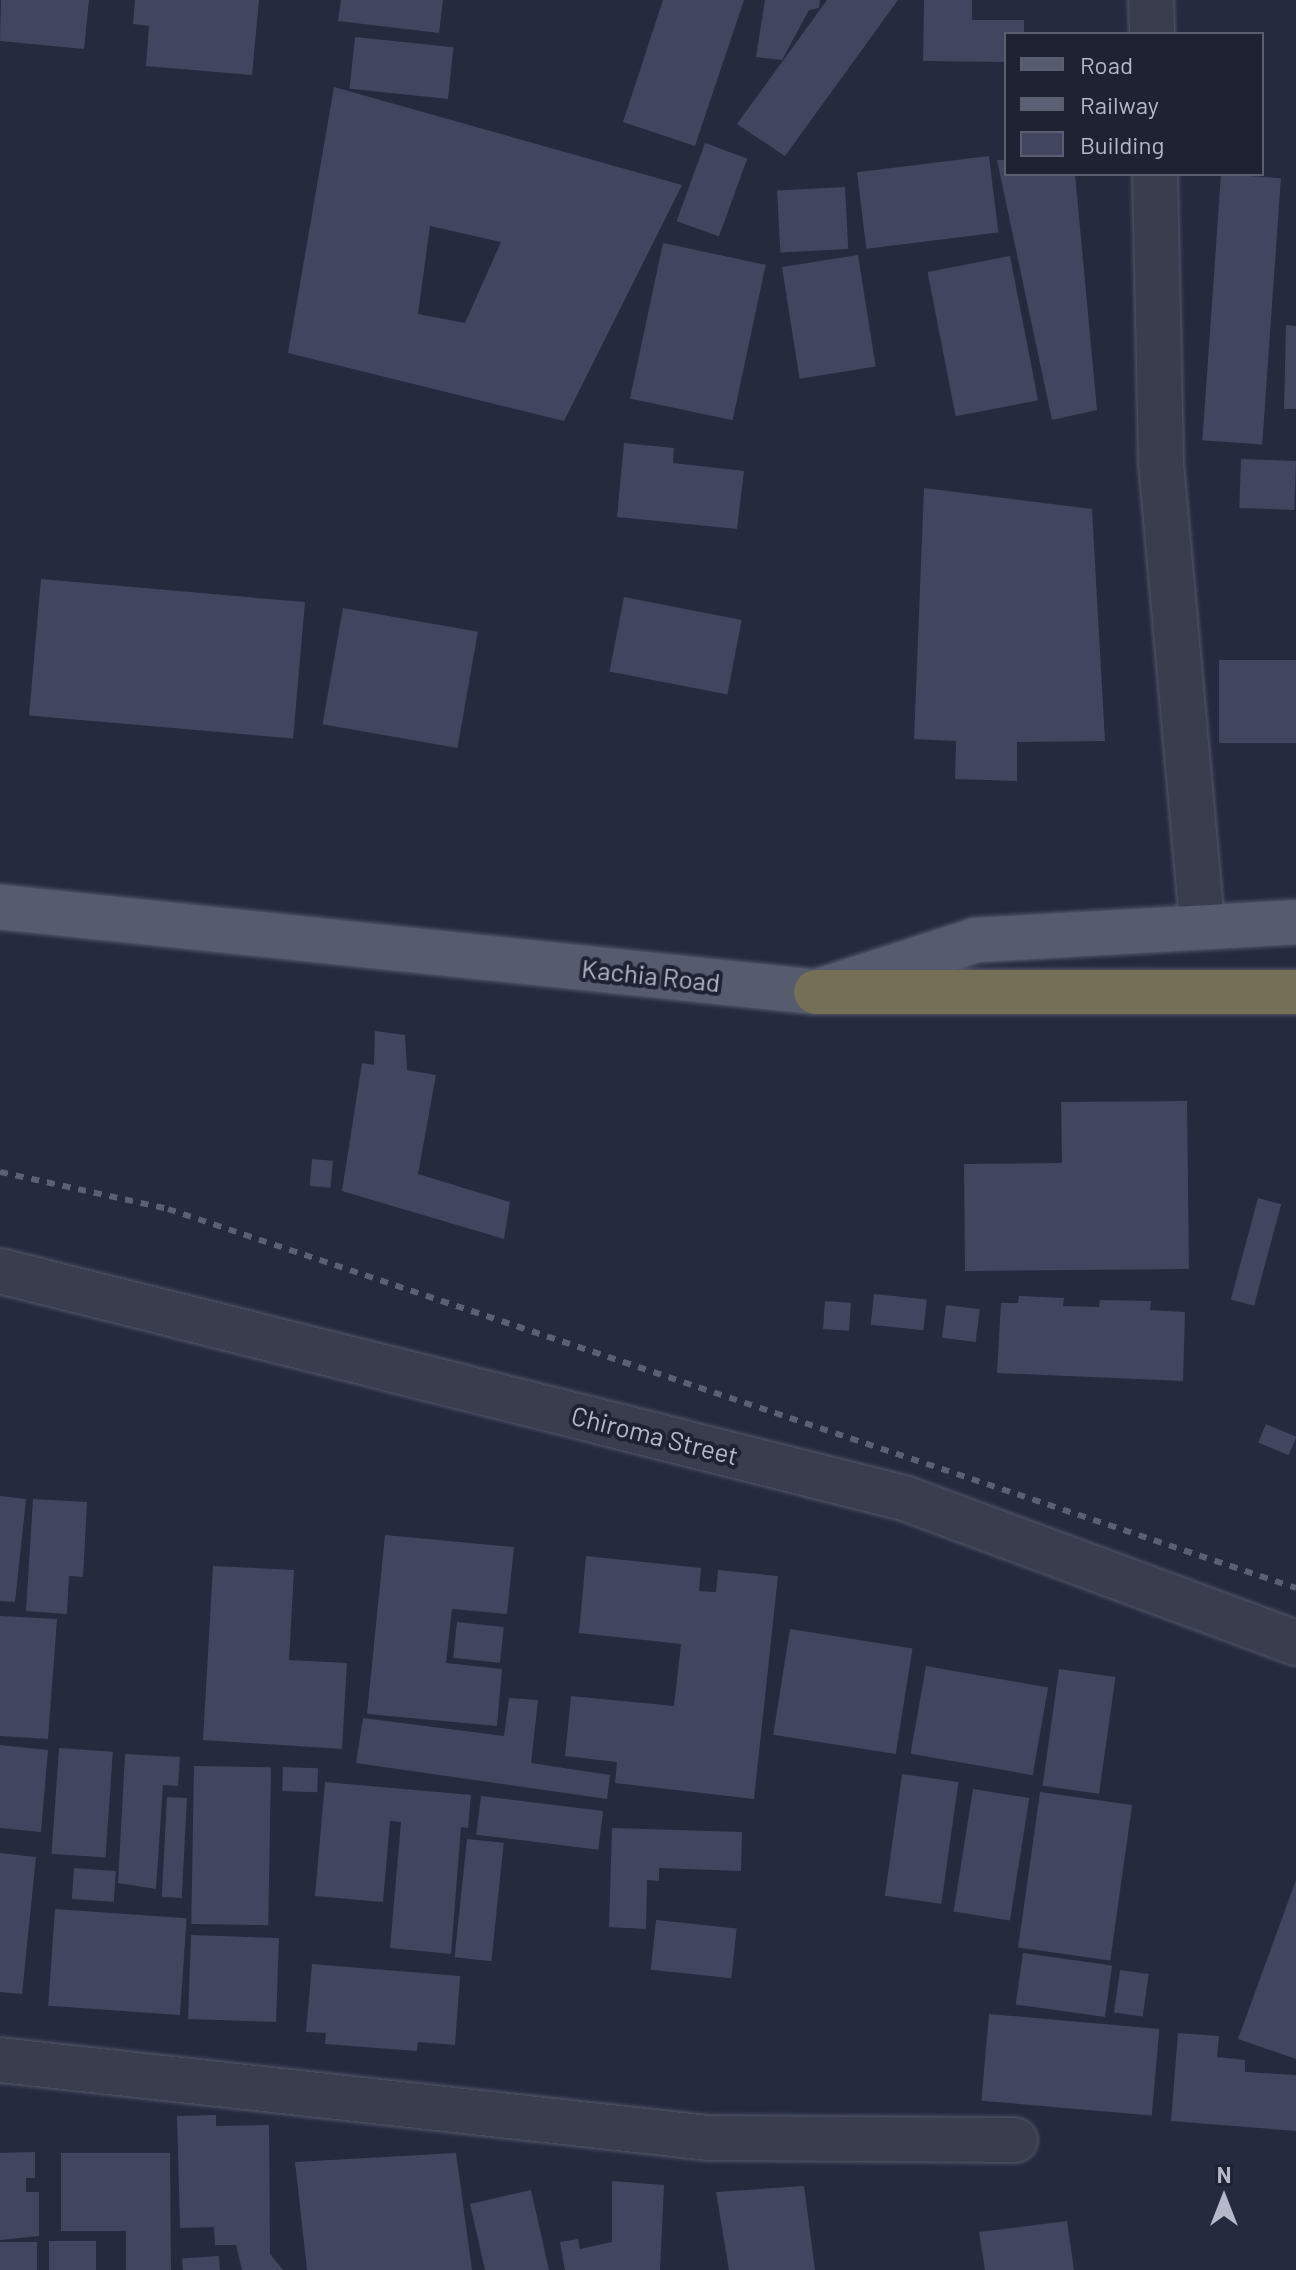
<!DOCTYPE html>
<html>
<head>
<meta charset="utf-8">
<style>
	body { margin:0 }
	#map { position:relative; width:1296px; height:2270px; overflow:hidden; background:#252a3e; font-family:Barlow,sans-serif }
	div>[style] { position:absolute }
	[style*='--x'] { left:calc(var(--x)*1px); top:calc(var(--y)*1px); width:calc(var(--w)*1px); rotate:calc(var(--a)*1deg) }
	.building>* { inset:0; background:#41465e; transform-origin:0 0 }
	.roads { filter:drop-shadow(0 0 2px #545869) drop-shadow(0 0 2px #545869) }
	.minor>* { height:44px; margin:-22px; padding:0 22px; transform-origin:22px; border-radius:22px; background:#393d4e }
	.major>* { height:44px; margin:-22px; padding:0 22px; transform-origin:22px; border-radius:22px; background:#575b6e }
	.highway>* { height:44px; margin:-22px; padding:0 22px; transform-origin:22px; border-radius:22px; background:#746f56 }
	.rail>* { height:6px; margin-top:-3px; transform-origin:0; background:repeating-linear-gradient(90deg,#5b6075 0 8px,transparent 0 16px) }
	span { translate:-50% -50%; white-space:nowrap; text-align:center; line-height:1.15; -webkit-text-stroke:8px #1e2233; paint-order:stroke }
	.street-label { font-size:26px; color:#b5b8c9 }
	.legend { position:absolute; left:1004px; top:32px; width:260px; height:144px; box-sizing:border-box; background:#1e2233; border:2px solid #5a5e6f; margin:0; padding:10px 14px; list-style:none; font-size:24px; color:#b5b8c9 }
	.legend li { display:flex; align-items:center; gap:16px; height:40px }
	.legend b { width:40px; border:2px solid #5a5e6f }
	.north { position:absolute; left:1184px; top:2158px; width:80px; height:80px; -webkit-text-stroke:6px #1e2233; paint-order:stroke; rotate:0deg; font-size:22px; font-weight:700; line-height:32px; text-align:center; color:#b5b8c9 }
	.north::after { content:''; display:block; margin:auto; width:28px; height:36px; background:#b5b8c9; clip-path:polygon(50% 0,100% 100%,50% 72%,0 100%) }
</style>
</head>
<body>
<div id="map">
	<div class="building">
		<i style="clip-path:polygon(1px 0,89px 0,84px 49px,0 41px)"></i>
		<i style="clip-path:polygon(135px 0,259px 0,252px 75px,146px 66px,149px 26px,133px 24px)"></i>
		<i style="clip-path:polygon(341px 0,443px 0,439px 33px,338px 21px)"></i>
		<i style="clip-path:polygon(663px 0,744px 0,695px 146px,623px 122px)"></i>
		<i style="clip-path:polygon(765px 0,820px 0,819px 8px,809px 10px,782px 60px,756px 57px)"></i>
		<i style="clip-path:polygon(827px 0,898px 0,785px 156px,737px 124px)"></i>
		<i style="clip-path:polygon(924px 0,972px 0,972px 20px,1024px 20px,1024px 34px,1006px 34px,1006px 62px,923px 61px)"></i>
		<i style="left:355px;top:37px;width:99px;height:52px;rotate:6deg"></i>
		<i style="clip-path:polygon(evenodd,334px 87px,682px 185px,564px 421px,288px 353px,334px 87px,430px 226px,501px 242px,465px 323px,418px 314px,430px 226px)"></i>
		<i style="left:705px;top:143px;width:45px;height:83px;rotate:20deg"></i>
		<i style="left:989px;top:156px;width:77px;height:133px;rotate:83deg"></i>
		<i style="clip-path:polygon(997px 160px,1006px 160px,1006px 174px,1075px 174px,1097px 410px,1052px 420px)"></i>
		<i style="left:1221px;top:174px;width:60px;height:267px;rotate:4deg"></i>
		<i style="left:845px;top:187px;width:62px;height:68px;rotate:87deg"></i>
		<i style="left:663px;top:243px;width:105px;height:159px;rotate:12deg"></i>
		<i style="left:858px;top:255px;width:113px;height:77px;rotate:81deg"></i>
		<i style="left:1010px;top:256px;width:147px;height:84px;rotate:79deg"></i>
		<i style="clip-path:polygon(1286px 325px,1296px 326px,1296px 409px,1284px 409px)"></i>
		<i style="clip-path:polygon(624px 443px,674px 448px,673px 463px,744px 471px,737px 529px,617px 517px)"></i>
		<i style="left:1241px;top:459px;width:55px;height:49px;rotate:2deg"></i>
		<i style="clip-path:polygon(924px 488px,1092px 509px,1105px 741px,1017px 742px,1017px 781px,955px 779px,956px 741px,914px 739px)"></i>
		<i style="left:41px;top:579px;width:265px;height:137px;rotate:5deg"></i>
		<i style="left:624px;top:597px;width:120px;height:76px;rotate:11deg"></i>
		<i style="left:343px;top:608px;width:137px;height:118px;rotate:10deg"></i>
		<i style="left:1296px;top:660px;width:83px;height:77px;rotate:90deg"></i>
		<i style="clip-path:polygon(375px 1031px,405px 1035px,407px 1070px,436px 1075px,418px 1174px,510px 1202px,504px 1239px,342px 1191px,362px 1063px,374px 1065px)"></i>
		<i style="clip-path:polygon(1187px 1101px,1189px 1269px,965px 1271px,964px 1164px,1062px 1163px,1061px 1102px)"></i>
		<i style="left:312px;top:1159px;width:21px;height:27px;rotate:5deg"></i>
		<i style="left:1258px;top:1198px;width:24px;height:105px;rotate:15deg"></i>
		<i style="left:874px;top:1294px;width:53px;height:31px;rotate:6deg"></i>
		<i style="clip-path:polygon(1019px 1296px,1064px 1298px,1063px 1306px,1099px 1307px,1100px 1300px,1151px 1301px,1150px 1310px,1185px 1312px,1183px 1381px,997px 1373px,1001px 1303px,1018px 1303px)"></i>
		<i style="left:825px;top:1301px;width:26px;height:28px;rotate:4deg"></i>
		<i style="left:946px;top:1305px;width:34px;height:33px;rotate:7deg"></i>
		<i style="left:1266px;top:1424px;width:33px;height:20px;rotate:23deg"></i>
		<i style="clip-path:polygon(0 1496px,26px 1499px,15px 1602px,0 1601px)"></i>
		<i style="clip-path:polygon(33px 1499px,87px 1502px,83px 1577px,69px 1576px,67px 1614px,26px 1611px)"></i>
		<i style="clip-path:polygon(385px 1535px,514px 1547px,507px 1614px,452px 1609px,446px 1663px,502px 1669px,497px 1726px,367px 1714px)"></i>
		<i style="clip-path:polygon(586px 1556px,701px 1568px,699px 1591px,716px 1592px,718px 1570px,778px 1576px,754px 1799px,615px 1783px,617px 1762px,565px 1756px,571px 1696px,674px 1706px,681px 1644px,579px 1633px)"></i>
		<i style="clip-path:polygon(213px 1566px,294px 1570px,289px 1660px,347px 1663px,342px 1749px,203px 1740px)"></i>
		<i style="clip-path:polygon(0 1616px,57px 1619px,48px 1739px,0 1736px)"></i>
		<i style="left:457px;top:1622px;width:47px;height:36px;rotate:6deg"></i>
		<i style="left:790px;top:1629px;width:124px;height:107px;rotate:9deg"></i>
		<i style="left:926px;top:1666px;width:124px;height:89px;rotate:10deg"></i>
		<i style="left:1059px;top:1669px;width:57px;height:118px;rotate:8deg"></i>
		<i style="clip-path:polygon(509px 1698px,538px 1700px,531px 1763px,610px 1775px,607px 1799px,356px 1763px,363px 1718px,504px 1736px)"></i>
		<i style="clip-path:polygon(0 1745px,48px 1750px,41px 1832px,0 1828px)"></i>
		<i style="left:59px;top:1748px;width:54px;height:106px;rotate:4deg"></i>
		<i style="clip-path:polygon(125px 1754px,180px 1757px,178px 1786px,163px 1785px,156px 1889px,118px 1883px)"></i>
		<i style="left:194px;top:1766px;width:77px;height:158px;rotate:1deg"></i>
		<i style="left:283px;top:1767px;width:35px;height:24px;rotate:2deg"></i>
		<i style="left:902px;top:1774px;width:57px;height:123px;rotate:8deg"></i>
		<i style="clip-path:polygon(325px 1782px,471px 1795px,468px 1828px,461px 1827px,451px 1954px,390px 1948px,401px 1822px,390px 1821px,383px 1902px,315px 1896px)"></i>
		<i style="left:973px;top:1789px;width:57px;height:124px;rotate:9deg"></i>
		<i style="left:1040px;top:1792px;width:93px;height:157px;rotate:8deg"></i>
		<i style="left:481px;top:1796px;width:123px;height:39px;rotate:7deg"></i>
		<i style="left:167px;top:1797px;width:20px;height:100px;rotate:3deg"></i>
		<i style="clip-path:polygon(612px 1828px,742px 1832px,741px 1871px,659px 1868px,659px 1881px,647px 1880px,646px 1929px,609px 1927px)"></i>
		<i style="left:467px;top:1839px;width:37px;height:119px;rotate:6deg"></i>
		<i style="clip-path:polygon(0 1853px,36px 1857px,22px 1994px,0 1992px)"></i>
		<i style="left:74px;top:1868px;width:42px;height:31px;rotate:4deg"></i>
		<i style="clip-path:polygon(1296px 1880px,1296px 2059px,1238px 2039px)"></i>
		<i style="left:55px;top:1909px;width:132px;height:97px;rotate:4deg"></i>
		<i style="left:656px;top:1920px;width:81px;height:50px;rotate:6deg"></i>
		<i style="left:191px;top:1935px;width:88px;height:84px;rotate:2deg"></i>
		<i style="left:1023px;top:1953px;width:90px;height:52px;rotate:8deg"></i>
		<i style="clip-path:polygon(312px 1964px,460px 1976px,455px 2045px,418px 2042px,417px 2051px,325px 2044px,326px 2033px,306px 2032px)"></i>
		<i style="left:1120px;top:1970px;width:29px;height:43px;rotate:8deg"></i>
		<i style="left:989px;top:2014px;width:171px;height:87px;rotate:5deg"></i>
		<i style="clip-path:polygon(1178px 2033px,1219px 2036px,1217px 2057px,1245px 2060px,1245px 2072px,1296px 2075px,1296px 2131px,1171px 2121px)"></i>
		<i style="clip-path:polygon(216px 2115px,216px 2126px,269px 2125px,270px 2254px,283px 2270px,242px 2270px,236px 2245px,215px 2245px,214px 2227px,180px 2228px,177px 2116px)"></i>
		<i style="clip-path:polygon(35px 2152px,35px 2178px,26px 2178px,26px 2192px,39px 2192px,39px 2236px,0 2240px,0 2153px)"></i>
		<i style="clip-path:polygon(61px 2153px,170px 2153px,171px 2270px,126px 2270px,126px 2231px,61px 2231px)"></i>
		<i style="clip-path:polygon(456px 2153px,472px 2270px,307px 2270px,295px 2162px)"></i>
		<i style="clip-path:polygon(612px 2181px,664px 2185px,660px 2270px,565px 2270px,560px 2242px,578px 2239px,580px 2249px,612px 2242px)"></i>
		<i style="clip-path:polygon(804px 2186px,815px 2270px,729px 2270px,716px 2192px)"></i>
		<i style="clip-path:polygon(531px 2190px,549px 2270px,485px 2270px,470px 2204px)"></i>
		<i style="clip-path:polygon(1067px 2221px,1074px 2270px,985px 2270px,979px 2232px)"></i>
		<i style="left:49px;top:2241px;width:47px;height:29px"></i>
		<i style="left:0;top:2242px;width:37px;height:28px"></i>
		<i style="left:219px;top:2256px;width:14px;height:37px;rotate:86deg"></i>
	</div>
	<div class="roads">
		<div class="minor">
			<i style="--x:1151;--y:0;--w:34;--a:88"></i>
			<i style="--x:1155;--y:174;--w:289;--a:88.8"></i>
			<i style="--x:1161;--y:463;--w:465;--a:84.9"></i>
			<i style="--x:0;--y:1271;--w:932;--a:14.1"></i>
			<i style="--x:904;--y:1498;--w:418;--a:20.3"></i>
			<i style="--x:0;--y:2060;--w:713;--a:6.28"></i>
			<i style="--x:709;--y:2138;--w:306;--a:0.4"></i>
		</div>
		<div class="major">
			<i style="--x:0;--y:907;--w:820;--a:5.95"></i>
			<i style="--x:816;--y:992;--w:168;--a:-18"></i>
			<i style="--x:976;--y:940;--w:321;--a:-3.2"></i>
		</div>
		<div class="highway">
			<i style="--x:816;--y:992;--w:480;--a:0"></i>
		</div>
	</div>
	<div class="rail">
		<i style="--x:0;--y:1172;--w:172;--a:12.4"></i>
		<i style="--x:168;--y:1209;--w:1190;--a:18.57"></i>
	</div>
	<div class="street-label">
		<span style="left:651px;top:975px;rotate:6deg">Kachia Road</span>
		<span style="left:655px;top:1435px;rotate:14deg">Chiroma Street</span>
	</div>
	<ul class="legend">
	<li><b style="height:10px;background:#575b6e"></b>Road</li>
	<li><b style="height:10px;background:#5b6075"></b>Railway</li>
	<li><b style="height:22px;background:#41465e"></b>Building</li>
	</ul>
	<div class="north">N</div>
</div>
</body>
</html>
